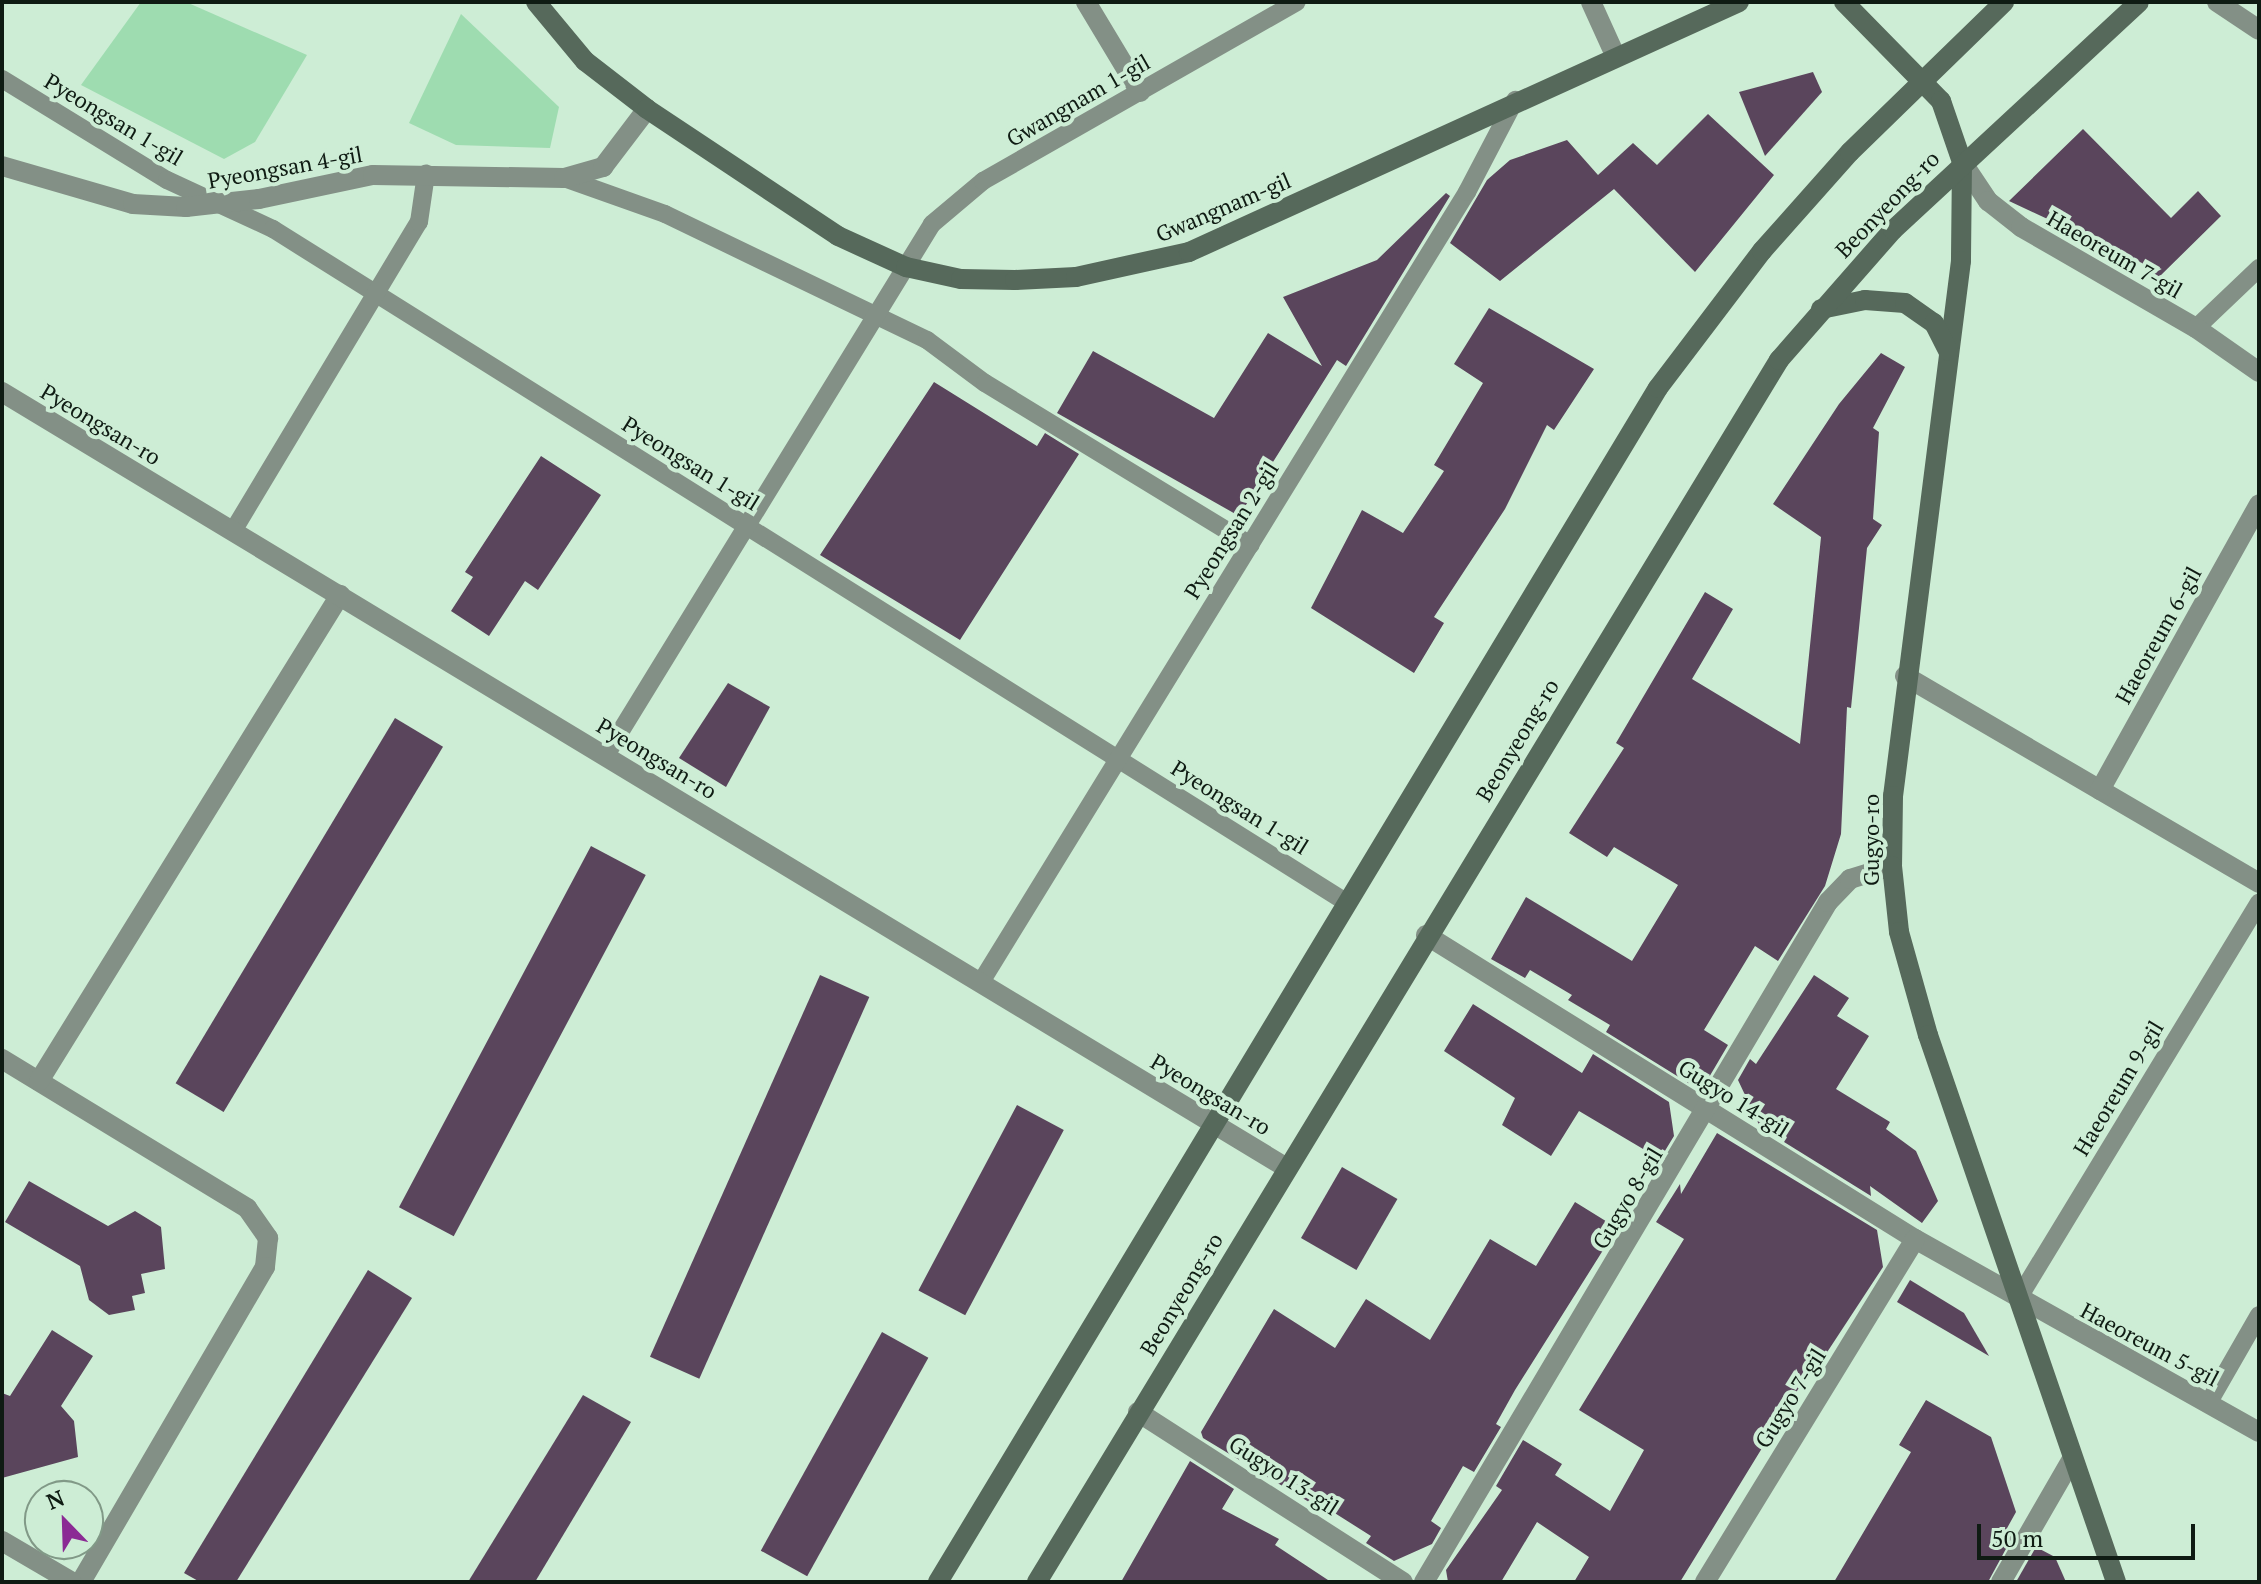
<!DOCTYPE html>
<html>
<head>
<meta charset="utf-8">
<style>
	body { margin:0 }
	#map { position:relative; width:2261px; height:1584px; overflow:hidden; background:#cdedd5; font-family:"PT Serif",serif }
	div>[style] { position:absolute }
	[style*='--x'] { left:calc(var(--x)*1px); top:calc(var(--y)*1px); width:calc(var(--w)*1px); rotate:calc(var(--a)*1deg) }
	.green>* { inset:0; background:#9edcb0 }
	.building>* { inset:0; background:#5a455c; transform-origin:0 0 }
	.service>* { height:18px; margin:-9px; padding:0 9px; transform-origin:9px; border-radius:9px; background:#839086 }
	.minor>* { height:20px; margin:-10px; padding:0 10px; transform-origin:10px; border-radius:10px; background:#839086 }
	.tertiary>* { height:20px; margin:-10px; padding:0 10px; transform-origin:10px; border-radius:10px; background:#839086 }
	.secondary>* { height:20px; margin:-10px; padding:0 10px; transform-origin:10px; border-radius:10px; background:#56695b }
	span { translate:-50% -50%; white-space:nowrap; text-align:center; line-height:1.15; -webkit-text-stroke:8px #cdedd5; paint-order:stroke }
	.street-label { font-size:22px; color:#0f1b13 }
	.frame { position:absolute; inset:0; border:4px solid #0f1b13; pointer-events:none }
	.north { position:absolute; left:24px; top:1480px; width:80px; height:80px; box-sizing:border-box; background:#cdedd5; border:2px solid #819987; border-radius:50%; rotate:337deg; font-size:22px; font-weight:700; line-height:32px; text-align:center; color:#0f1b13 }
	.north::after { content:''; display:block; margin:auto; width:28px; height:36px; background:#8b2a94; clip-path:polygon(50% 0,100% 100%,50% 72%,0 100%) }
	.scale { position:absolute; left:1977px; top:1524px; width:218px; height:36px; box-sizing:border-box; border:4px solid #0f1b13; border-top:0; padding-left:10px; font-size:24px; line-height:28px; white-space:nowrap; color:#0f1b13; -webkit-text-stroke:6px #cdedd5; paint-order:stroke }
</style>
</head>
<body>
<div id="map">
	<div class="green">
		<i style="clip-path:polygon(141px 2px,186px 2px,307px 55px,255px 142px,224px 159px,81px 85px)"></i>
		<i style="clip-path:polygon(461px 14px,559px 107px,550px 148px,456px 145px,409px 123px)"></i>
	</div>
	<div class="building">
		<i style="clip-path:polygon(1813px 72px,1822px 92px,1765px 156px,1739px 92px)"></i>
		<i style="clip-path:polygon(1708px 114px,1774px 175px,1695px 272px,1614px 189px,1500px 281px,1450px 243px,1487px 180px,1510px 160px,1567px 140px,1598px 175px,1633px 143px,1657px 165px)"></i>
		<i style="clip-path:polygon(2083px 129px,2171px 218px,2198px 191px,2221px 216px,2157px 279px,2142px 263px,2009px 201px)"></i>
		<i style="clip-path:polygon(1446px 193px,1450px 196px,1346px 366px,1337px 360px,1239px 516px,1057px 413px,1093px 351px,1214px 418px,1268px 333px,1322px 366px,1283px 297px,1377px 260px)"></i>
		<i style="clip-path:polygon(1489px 308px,1594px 369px,1554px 430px,1547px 425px,1505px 509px,1434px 617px,1444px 623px,1414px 673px,1311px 608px,1362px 510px,1403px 533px,1444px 471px,1434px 465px,1483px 383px,1454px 364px)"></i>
		<i style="clip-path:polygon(1881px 353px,1905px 367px,1873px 428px,1879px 432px,1873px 519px,1882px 525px,1867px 548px,1851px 708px,1847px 707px,1841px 834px,1825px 886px,1778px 961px,1755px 946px,1704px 1030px,1728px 1045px,1708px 1079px,1690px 1084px,1606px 1032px,1610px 1025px,1568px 1000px,1572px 995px,1530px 970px,1525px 978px,1491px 959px,1526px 897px,1632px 961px,1678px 885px,1614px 847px,1607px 857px,1569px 833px,1624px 748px,1616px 743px,1705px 592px,1733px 609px,1692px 679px,1800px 744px,1821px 537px,1773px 504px,1839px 404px)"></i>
		<i style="clip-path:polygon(934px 382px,1037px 446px,1045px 433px,1079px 454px,960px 640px,820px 555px)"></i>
		<i style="clip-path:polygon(541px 456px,601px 495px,538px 590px,525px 581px,489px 636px,451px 611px,473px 577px,465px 572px)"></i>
		<i style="clip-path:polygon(728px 683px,770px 707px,726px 787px,679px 758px)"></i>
		<i style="left:395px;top:718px;width:56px;height:426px;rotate:31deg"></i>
		<i style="left:591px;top:846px;width:62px;height:409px;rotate:28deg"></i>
		<i style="left:820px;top:975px;width:54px;height:418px;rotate:24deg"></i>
		<i style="clip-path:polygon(1814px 975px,1849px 998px,1837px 1016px,1869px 1036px,1836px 1089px,1890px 1122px,1886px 1129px,1916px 1151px,1938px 1201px,1922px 1223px,1870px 1186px,1871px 1196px,1760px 1127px,1738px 1080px,1750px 1059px,1756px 1064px)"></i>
		<i style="clip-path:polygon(1473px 1004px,1582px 1073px,1593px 1054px,1669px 1102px,1674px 1136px,1660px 1159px,1579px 1111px,1551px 1156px,1502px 1125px,1515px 1098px,1444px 1051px)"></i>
		<i style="left:1017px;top:1105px;width:53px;height:210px;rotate:28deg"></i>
		<i style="clip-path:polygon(1717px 1133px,1877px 1230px,1883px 1267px,1820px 1363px,1816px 1360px,1680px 1582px,1574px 1582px,1589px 1557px,1537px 1522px,1501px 1582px,1448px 1582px,1446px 1570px,1502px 1490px,1496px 1486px,1523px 1440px,1562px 1464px,1555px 1475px,1610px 1511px,1644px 1450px,1579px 1410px,1684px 1239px,1656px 1222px,1680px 1184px,1681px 1194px)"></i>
		<i style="left:1342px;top:1167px;width:64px;height:82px;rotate:30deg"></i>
		<i style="clip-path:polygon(29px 1181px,108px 1226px,135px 1211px,161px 1227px,165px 1269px,141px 1274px,145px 1293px,132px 1296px,135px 1310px,109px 1315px,89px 1300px,80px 1266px,5px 1222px)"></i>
		<i style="clip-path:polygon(1575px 1202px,1617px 1228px,1515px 1390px,1496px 1424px,1501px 1427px,1474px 1472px,1463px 1466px,1431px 1521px,1441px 1528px,1432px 1544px,1394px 1561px,1366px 1543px,1371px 1536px,1311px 1498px,1309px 1502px,1203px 1438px,1201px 1432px,1274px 1309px,1335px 1348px,1366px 1299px,1430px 1340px,1490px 1239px,1536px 1266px)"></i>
		<i style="clip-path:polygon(368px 1270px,412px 1298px,236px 1582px,200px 1582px,184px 1573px)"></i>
		<i style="clip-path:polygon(1910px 1280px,1964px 1313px,1989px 1356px,1897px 1302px)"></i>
		<i style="clip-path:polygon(52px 1330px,93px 1356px,61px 1406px,74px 1421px,78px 1457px,2px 1478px,2px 1393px,10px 1396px)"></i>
		<i style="left:882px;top:1332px;width:53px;height:250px;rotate:29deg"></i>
		<i style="clip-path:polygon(583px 1395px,631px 1422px,535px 1582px,468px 1582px)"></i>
		<i style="clip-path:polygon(1926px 1400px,1991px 1437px,2016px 1512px,2006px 1530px,2014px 1534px,1988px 1582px,1834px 1582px,1911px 1452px,1899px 1445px)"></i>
		<i style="clip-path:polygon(1190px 1461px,1234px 1489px,1222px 1509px,1279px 1539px,1275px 1545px,1331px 1582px,1121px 1582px)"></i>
		<i style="clip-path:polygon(2036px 1547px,2055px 1557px,2066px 1582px,2016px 1582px)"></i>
	</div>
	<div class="service">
		<i style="--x:2;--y:79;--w:193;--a:31.5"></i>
		<i style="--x:167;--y:180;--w:117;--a:24.8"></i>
		<i style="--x:273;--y:229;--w:1267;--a:32.1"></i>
		<i style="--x:564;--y:178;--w:107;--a:19.6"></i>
		<i style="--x:665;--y:214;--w:291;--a:25.7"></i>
		<i style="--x:927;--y:340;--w:72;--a:36.6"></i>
		<i style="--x:985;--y:383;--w:311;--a:31.4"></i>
		<i style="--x:2196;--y:328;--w:87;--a:-43.6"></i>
		<i style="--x:233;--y:531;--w:361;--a:-59"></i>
		<i style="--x:419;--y:222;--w:49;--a:-81.7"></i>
		<i style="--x:606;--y:755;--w:623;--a:-58.45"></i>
		<i style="--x:932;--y:224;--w:67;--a:-40.1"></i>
		<i style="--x:983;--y:181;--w:361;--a:-29.7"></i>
		<i style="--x:981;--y:982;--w:928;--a:-58.4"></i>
		<i style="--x:1467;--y:192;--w:104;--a:-62.4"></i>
		<i style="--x:2018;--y:1299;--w:464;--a:-58.7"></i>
		<i style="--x:2209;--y:1402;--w:100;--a:-60.1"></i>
	</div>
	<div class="minor">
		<i style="--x:1086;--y:2;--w:105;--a:59"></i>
		<i style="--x:1591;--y:2;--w:58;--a:65.6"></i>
		<i style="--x:2217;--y:2;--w:50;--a:33.7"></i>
		<i style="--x:1962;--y:162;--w:47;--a:56.3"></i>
		<i style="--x:1988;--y:201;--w:42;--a:38.2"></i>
		<i style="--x:2021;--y:227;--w:202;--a:30"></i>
		<i style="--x:2196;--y:328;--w:77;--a:34.9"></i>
		<i style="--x:2;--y:166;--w:136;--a:16.2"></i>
		<i style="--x:133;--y:204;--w:53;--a:3.2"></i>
		<i style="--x:186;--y:207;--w:73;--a:-6.3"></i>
		<i style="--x:259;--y:199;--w:116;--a:-11.9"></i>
		<i style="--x:373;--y:175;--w:191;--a:0.9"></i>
		<i style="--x:564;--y:178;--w:41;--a:-15.8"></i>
		<i style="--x:603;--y:167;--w:73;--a:-52.8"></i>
		<i style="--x:1905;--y:676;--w:410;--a:30.3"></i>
		<i style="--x:2100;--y:790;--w:327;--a:-60.9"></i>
		<i style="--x:1426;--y:935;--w:576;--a:31.87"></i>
		<i style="--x:1915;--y:1239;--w:394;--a:29.3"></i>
		<i style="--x:2;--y:1059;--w:287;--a:31.3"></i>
		<i style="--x:247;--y:1208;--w:37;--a:55"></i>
		<i style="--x:268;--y:1238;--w:29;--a:96"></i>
		<i style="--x:265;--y:1267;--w:365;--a:120.3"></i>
		<i style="--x:39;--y:1081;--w:572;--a:-58.23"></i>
		<i style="--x:1138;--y:1412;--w:315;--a:32.7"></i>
		<i style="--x:1424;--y:1582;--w:791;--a:-59.28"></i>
		<i style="--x:1828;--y:902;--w:32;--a:-46"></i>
		<i style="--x:1850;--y:879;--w:44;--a:-17.2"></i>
		<i style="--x:1705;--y:1582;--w:402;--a:-58.5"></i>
		<i style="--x:2001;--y:1582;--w:142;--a:-60"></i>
	</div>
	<div class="tertiary">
		<i style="--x:2;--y:392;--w:1499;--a:31.13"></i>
		<i style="--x:2;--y:1541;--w:81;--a:30.4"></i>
	</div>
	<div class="secondary">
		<i style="--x:536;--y:2;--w:77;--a:50.3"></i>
		<i style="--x:585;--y:61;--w:78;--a:37.7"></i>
		<i style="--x:647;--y:109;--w:229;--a:33.6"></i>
		<i style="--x:838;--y:236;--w:75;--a:24.5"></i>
		<i style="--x:906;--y:267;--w:56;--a:12.3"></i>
		<i style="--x:961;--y:279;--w:54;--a:1.1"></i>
		<i style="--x:1015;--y:280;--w:61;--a:-2.8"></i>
		<i style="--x:1076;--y:277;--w:116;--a:-12.5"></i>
		<i style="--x:1189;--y:252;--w:604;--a:-24.44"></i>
		<i style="--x:1844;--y:2;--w:139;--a:45.6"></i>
		<i style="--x:1941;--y:101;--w:65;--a:71"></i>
		<i style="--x:1962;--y:162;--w:99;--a:90.6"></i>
		<i style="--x:1961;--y:261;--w:539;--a:97.24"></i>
		<i style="--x:1893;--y:796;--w:70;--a:90.8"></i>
		<i style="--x:1892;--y:866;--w:66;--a:83.9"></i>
		<i style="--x:1899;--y:932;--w:107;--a:74.3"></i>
		<i style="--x:1928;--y:1035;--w:578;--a:71.03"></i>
		<i style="--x:1821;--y:309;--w:45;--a:-11.6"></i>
		<i style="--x:1865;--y:300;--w:40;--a:4.3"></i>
		<i style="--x:1905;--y:303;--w:35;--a:35"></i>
		<i style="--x:1934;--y:323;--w:31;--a:63"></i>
		<i style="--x:938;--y:1582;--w:1394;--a:-58.91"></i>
		<i style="--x:1658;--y:388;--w:172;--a:-52.8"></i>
		<i style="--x:1762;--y:251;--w:132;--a:-48.4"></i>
		<i style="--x:1850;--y:152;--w:215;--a:-44.2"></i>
		<i style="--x:1037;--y:1582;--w:1430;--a:-58.73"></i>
		<i style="--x:1779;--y:360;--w:173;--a:-48.8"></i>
		<i style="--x:1893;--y:230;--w:335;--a:-42.8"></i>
	</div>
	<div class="street-label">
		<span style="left:1078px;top:100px;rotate:-30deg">Gwangnam 1-gil</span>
		<span style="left:114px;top:119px;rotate:31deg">Pyeongsan 1-gil</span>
		<span style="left:285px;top:167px;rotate:-10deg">Pyeongsan 4-gil</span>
		<span style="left:1887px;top:204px;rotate:-46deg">Beonyeong-ro</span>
		<span style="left:1223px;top:207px;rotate:-23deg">Gwangnam-gil</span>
		<span style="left:2115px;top:254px;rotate:30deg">Haeoreum 7-gil</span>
		<span style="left:101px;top:424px;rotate:31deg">Pyeongsan-ro</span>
		<span style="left:691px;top:463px;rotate:32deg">Pyeongsan 1-gil</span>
		<span style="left:1231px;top:530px;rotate:-58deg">Pyeongsan 2-gil</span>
		<span style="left:2158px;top:635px;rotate:-61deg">Haeoreum 6-gil</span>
		<span style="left:1517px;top:740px;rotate:-59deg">Beonyeong-ro</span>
		<span style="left:657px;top:758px;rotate:31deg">Pyeongsan-ro</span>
		<span style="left:1240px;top:807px;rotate:32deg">Pyeongsan 1-gil</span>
		<span style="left:1871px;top:840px;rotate:-90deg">Gugyo-ro</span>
		<span style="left:2118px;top:1088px;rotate:-59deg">Haeoreum 9-gil</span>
		<span style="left:1211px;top:1094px;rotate:31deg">Pyeongsan-ro</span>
		<span style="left:1734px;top:1098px;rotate:32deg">Gugyo 14-gil</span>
		<span style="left:1627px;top:1198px;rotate:-59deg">Gugyo 8-gil</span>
		<span style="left:1181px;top:1294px;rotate:-59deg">Beonyeong-ro</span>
		<span style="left:2150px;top:1344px;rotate:28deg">Haeoreum 5-gil</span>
		<span style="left:1790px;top:1398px;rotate:-58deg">Gugyo 7-gil</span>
		<span style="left:1284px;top:1475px;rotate:33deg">Gugyo 13-gil</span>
	</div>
	<div class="frame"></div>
	<div class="north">N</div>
	<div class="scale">50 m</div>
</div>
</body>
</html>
